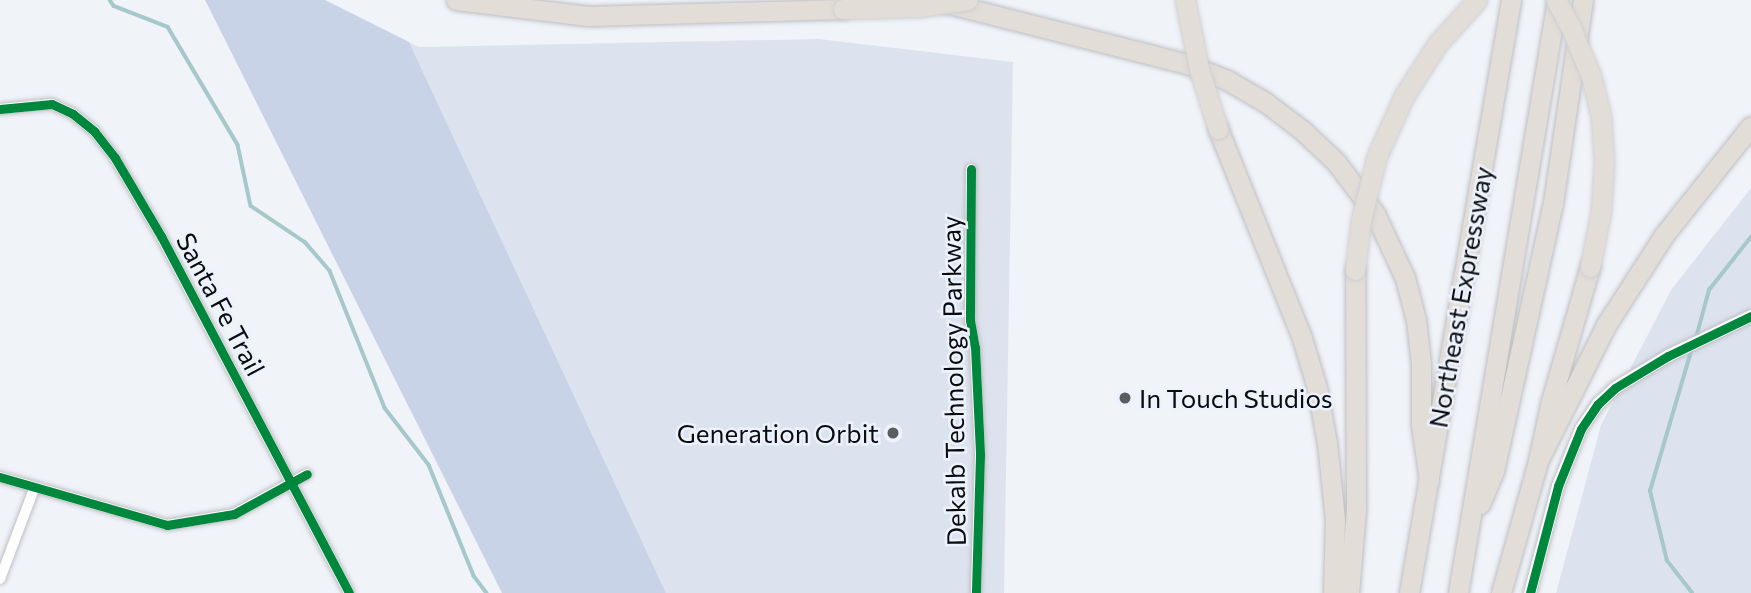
<!DOCTYPE html>
<html>
<head>
<meta charset="utf-8">
<style>
	body { margin:0 }
	#map { position:relative; width:1751px; height:593px; overflow:hidden; background:#f0f3f8; font-family:Commissioner,sans-serif }
	div>[style] { position:absolute }
	[style*='--x'] { left:calc(var(--x)*1px); top:calc(var(--y)*1px); width:calc(var(--w)*1px); rotate:calc(var(--a)*1deg) }
	.built>* { inset:0; background:#dde3ee }
	.forest>* { inset:0; background:#c8d3e7 }
	.stream>* { height:3.5px; margin:-1.75px; padding:0 1.75px; transform-origin:1.75px; border-radius:1.75px; background:#a6c8ca }
	.roads { filter:drop-shadow(0 0 2px #bdbfc3) drop-shadow(0 0 2px #bdbfc3) }
	.minor>* { height:10px; margin:-5px; padding:0 5px; transform-origin:5px; border-radius:5px; background:#fdfdfe }
	.tertiary>* { height:12px; margin:-6px; padding:0 6px; transform-origin:6px; border-radius:6px; background:#fdfdfe }
	.motorway>* { height:19px; margin:-9.5px; padding:0 9.5px; transform-origin:9.5px; border-radius:9.5px; background:#e3ddd8 }
	.bridges { filter:drop-shadow(0 0 2px #cdcfd1) drop-shadow(0 0 2px #cdcfd1) }
	.motorway-bridge>* { height:19px; margin:-9.5px; padding:0 9.5px; transform-origin:9.5px; border-radius:9.5px; background:#e3ddd8 }
	.cycleway>* { height:9px; margin:-4.5px; padding:0 4.5px; transform-origin:4.5px; border-radius:4.5px; background:#00873e }
	.dots>* { width:19px; height:19px; translate:-50% -50%; box-sizing:border-box; border:4px solid #ecf2fc; border-radius:50% }
	span { translate:-50% -50%; white-space:nowrap; text-align:center; line-height:1.15; -webkit-text-stroke:5px #ecf2fc; paint-order:stroke }
	.street-label { font-size:26px; color:#0a0b0e }
	.poi-label { font-size:26px; color:#0a0b0e }
	.left { translate:0 -50%; text-align:left }
	.right { translate:-100% -50%; text-align:right }
</style>
</head>
<body>
<div id="map">
	<div class="built">
		<i style="clip-path:polygon(819px 39px,1013px 62px,1004px 593px,666px 593px,409px 42px,419px 47px)"></i>
		<i style="clip-path:polygon(1751px 188px,1751px 593px,1556px 593px,1601px 425px,1671px 290px)"></i>
	</div>
	<div class="forest">
		<i style="clip-path:polygon(205px 0,325px 0,409px 42px,666px 593px,502px 593px)"></i>
	</div>
	<div class="stream">
		<i style="--x:110;--y:0;--w:7;--a:56"></i>
		<i style="--x:114;--y:6;--w:58;--a:21.3"></i>
		<i style="--x:168;--y:27;--w:137;--a:59.3"></i>
		<i style="--x:238;--y:145;--w:62;--a:78"></i>
		<i style="--x:251;--y:206;--w:65;--a:33.7"></i>
		<i style="--x:305;--y:242;--w:38;--a:49"></i>
		<i style="--x:330;--y:271;--w:148;--a:68.1"></i>
		<i style="--x:385;--y:408;--w:72;--a:52.3"></i>
		<i style="--x:429;--y:465;--w:120;--a:67.9"></i>
		<i style="--x:474;--y:576;--w:21;--a:53"></i>
		<i style="--x:1696;--y:338;--w:50;--a:-74.8"></i>
		<i style="--x:1709;--y:290;--w:68;--a:-51.6"></i>
		<i style="--x:1692;--y:593;--w:41;--a:-128"></i>
		<i style="--x:1667;--y:561;--w:72;--a:-103.7"></i>
		<i style="--x:1650;--y:491;--w:149;--a:-73.6"></i>
	</div>
	<div class="roads">
		<div class="minor">
			<i style="--x:0;--y:109;--w:52;--a:-5.5"></i>
			<i style="--x:52;--y:104;--w:23;--a:25"></i>
			<i style="--x:73;--y:114;--w:27;--a:39"></i>
			<i style="--x:94;--y:131;--w:34;--a:52"></i>
			<i style="--x:115;--y:158;--w:91;--a:59.5"></i>
			<i style="--x:161;--y:236;--w:403;--a:62.2"></i>
			<i style="--x:971;--y:169;--w:151;--a:90.4"></i>
			<i style="--x:970;--y:320;--w:27;--a:80"></i>
			<i style="--x:975;--y:347;--w:108;--a:87.3"></i>
			<i style="--x:980;--y:455;--w:138;--a:91.7"></i>
			<i style="--x:0;--y:477;--w:174;--a:16"></i>
			<i style="--x:167;--y:525;--w:68;--a:-9.3"></i>
			<i style="--x:234;--y:514;--w:83;--a:-28.7"></i>
			<i style="--x:0;--y:579;--w:96;--a:-69.3"></i>
		</div>
		<div class="tertiary">
			<i style="--x:1530;--y:593;--w:111;--a:-75.3"></i>
			<i style="--x:1558;--y:486;--w:61;--a:-68"></i>
			<i style="--x:1581;--y:429;--w:30;--a:-56"></i>
			<i style="--x:1598;--y:404;--w:23;--a:-43"></i>
			<i style="--x:1615;--y:388;--w:62;--a:-31.1"></i>
			<i style="--x:1668;--y:356;--w:92;--a:-25.7"></i>
		</div>
		<div class="motorway">
			<i style="--x:456;--y:0;--w:133;--a:6.9"></i>
			<i style="--x:588;--y:16;--w:255;--a:-1.6"></i>
			<i style="--x:946;--y:3;--w:249;--a:14.2"></i>
			<i style="--x:1187;--y:64;--w:43;--a:21.8"></i>
			<i style="--x:1227;--y:80;--w:44;--a:30.1"></i>
			<i style="--x:1265;--y:102;--w:46;--a:37.1"></i>
			<i style="--x:1302;--y:130;--w:47;--a:43.3"></i>
			<i style="--x:1336;--y:162;--w:65;--a:53.1"></i>
			<i style="--x:1375;--y:214;--w:71;--a:64.9"></i>
			<i style="--x:1405;--y:278;--w:43;--a:75.3"></i>
			<i style="--x:1416;--y:320;--w:44;--a:83.5"></i>
			<i style="--x:1421;--y:364;--w:61;--a:90"></i>
			<i style="--x:1421;--y:425;--w:56;--a:81.7"></i>
			<i style="--x:1218;--y:129;--w:225;--a:68.1"></i>
			<i style="--x:1302;--y:338;--w:52;--a:73.3"></i>
			<i style="--x:1317;--y:388;--w:56;--a:79.7"></i>
			<i style="--x:1327;--y:443;--w:76;--a:84"></i>
			<i style="--x:1335;--y:519;--w:74;--a:91.5"></i>
			<i style="--x:1538;--y:461;--w:152;--a:-63.4"></i>
			<i style="--x:1606;--y:325;--w:107;--a:-57.2"></i>
			<i style="--x:1664;--y:235;--w:139;--a:-51.4"></i>
			<i style="--x:1480;--y:504;--w:36;--a:-67"></i>
			<i style="--x:1494;--y:471;--w:274;--a:-77.6"></i>
			<i style="--x:1553;--y:203;--w:205;--a:-81.6"></i>
			<i style="--x:1349;--y:593;--w:84;--a:-85.2"></i>
			<i style="--x:1356;--y:509;--w:239;--a:-90.2"></i>
			<i style="--x:1409;--y:593;--w:602;--a:-80.24"></i>
			<i style="--x:1458;--y:593;--w:601;--a:-80.52"></i>
			<i style="--x:1501;--y:593;--w:137;--a:-74.3"></i>
			<i style="--x:1538;--y:461;--w:61;--a:-77.8"></i>
			<i style="--x:1551;--y:401;--w:140;--a:-73.8"></i>
		</div>
	</div>
	<div class="bridges">
		<div class="motorway-bridge">
			<i style="--x:1185;--y:0;--w:70;--a:78.5"></i>
			<i style="--x:1199;--y:69;--w:63;--a:72.4"></i>
			<i style="--x:1556;--y:0;--w:30;--a:62"></i>
			<i style="--x:1570;--y:26;--w:54;--a:67.2"></i>
			<i style="--x:1591;--y:76;--w:41;--a:76"></i>
			<i style="--x:1601;--y:116;--w:47;--a:86.3"></i>
			<i style="--x:1604;--y:163;--w:48;--a:93.6"></i>
			<i style="--x:1601;--y:211;--w:57;--a:101.1"></i>
			<i style="--x:843;--y:9;--w:76;--a:-1.5"></i>
			<i style="--x:919;--y:7;--w:49;--a:-8.1"></i>
			<i style="--x:1355;--y:270;--w:50;--a:-83.2"></i>
			<i style="--x:1361;--y:220;--w:66;--a:-76"></i>
			<i style="--x:1377;--y:156;--w:66;--a:-65.8"></i>
			<i style="--x:1404;--y:96;--w:63;--a:-57.3"></i>
			<i style="--x:1438;--y:43;--w:58;--a:-47.8"></i>
		</div>
	</div>
	<div class="cycleway">
		<i style="--x:0;--y:109;--w:52;--a:-5.5"></i>
		<i style="--x:52;--y:104;--w:23;--a:25"></i>
		<i style="--x:73;--y:114;--w:27;--a:39"></i>
		<i style="--x:94;--y:131;--w:34;--a:52"></i>
		<i style="--x:115;--y:158;--w:91;--a:59.5"></i>
		<i style="--x:161;--y:236;--w:403;--a:62.2"></i>
		<i style="--x:971;--y:169;--w:151;--a:90.4"></i>
		<i style="--x:970;--y:320;--w:27;--a:80"></i>
		<i style="--x:975;--y:347;--w:108;--a:87.3"></i>
		<i style="--x:980;--y:455;--w:138;--a:91.7"></i>
		<i style="--x:0;--y:477;--w:174;--a:16"></i>
		<i style="--x:167;--y:525;--w:68;--a:-9.3"></i>
		<i style="--x:234;--y:514;--w:83;--a:-28.7"></i>
		<i style="--x:1530;--y:593;--w:111;--a:-75.3"></i>
		<i style="--x:1558;--y:486;--w:61;--a:-68"></i>
		<i style="--x:1581;--y:429;--w:30;--a:-56"></i>
		<i style="--x:1598;--y:404;--w:23;--a:-43"></i>
		<i style="--x:1615;--y:388;--w:62;--a:-31.1"></i>
		<i style="--x:1668;--y:356;--w:92;--a:-25.7"></i>
	</div>
	<div class="dots">
		<i style="left:1125px;top:398px;background:#5a5c60"></i>
		<i style="left:893px;top:433px;background:#5a5c60"></i>
	</div>
	<div class="street-label">
		<span style="left:1460px;top:297px;rotate:-80deg">Northeast Expressway</span>
		<span style="left:221px;top:304px;rotate:62deg">Santa Fe Trail</span>
		<span style="left:953px;top:381px;rotate:-91deg">Dekalb Technology Parkway</span>
	</div>
	<div class="poi-label">
		<span class="left" style="left:1139px;top:398px">In Touch Studios</span>
		<span class="right" style="left:879px;top:433px">Generation Orbit</span>
	</div>
</div>
</body>
</html>
